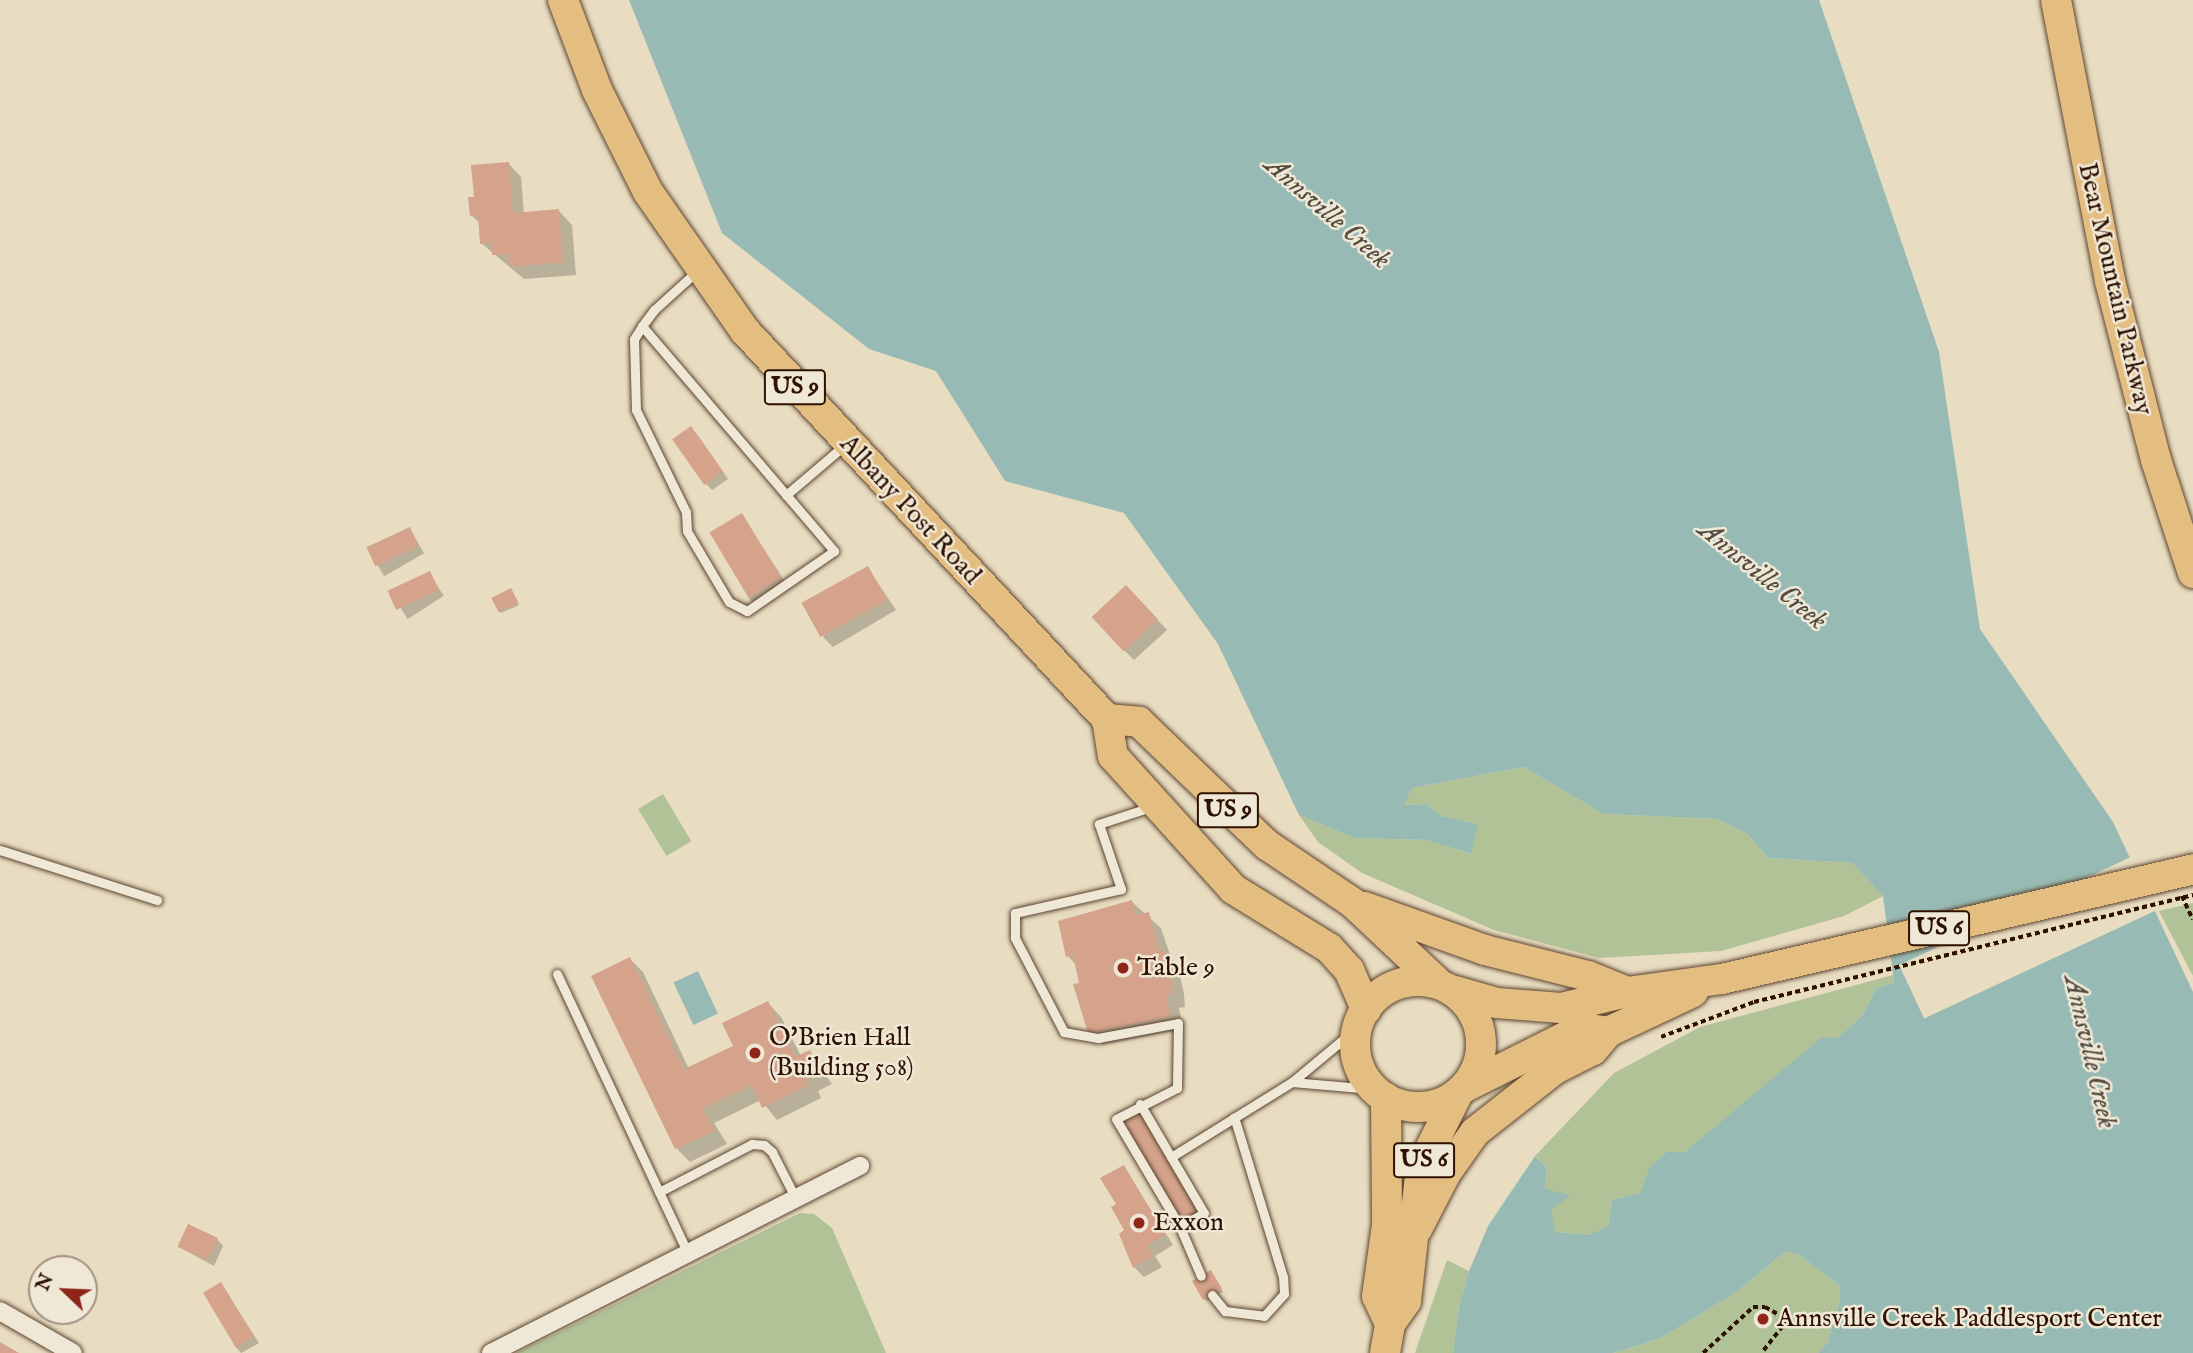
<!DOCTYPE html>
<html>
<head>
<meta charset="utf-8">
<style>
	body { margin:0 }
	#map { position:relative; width:2193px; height:1353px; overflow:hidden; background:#e8dcc1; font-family:"IM FELL English",serif }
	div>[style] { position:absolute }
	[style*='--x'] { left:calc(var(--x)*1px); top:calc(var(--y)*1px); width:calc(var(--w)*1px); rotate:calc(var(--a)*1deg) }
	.green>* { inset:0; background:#b1c297; transform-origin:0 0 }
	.water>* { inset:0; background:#97bbb4; transform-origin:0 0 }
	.pier>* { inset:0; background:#e8dcc1; transform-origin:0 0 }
	.shadow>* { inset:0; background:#0003; transform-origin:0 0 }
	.building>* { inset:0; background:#d5a38b; transform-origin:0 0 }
	.path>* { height:3.5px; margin-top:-1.75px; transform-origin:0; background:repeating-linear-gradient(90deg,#2f1100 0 5px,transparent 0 8.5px) }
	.roads { filter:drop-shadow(0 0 2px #5d4430) drop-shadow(0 0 2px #5d4430) }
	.service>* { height:9px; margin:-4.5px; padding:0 4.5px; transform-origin:4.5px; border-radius:4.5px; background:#f0e8d7 }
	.minor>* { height:18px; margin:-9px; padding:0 9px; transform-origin:9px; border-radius:9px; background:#f0e8d7 }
	.trunk>* { height:30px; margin:-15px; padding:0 15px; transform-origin:15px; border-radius:15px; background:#e4be80 }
	.trunk>.ring { margin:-15px; padding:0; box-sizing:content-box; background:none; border:30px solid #e4be80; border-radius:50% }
	.path-bridge>* { height:3.5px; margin-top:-1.75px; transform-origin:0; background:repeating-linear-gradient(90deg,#2f1100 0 5px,transparent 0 8.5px) }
	.dots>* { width:19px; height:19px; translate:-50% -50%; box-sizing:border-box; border:4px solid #f0e8d7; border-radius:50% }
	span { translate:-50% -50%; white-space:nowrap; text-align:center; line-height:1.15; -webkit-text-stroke:5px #f0e8d7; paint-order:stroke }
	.shield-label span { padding:2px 5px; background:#f0e8d7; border:2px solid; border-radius:5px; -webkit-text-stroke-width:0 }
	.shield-label { font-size:24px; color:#2f1100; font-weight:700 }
	.street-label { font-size:26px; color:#2f1100 }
	.poi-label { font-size:26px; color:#2f1100 }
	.left { translate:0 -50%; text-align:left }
	.water-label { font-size:28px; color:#534c3f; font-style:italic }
	.north { position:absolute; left:28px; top:1255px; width:70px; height:70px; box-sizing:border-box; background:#f0e8d7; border:2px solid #a39281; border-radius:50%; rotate:293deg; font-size:19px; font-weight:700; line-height:28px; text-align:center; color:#2f1100 }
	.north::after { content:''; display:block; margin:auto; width:24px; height:32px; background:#8f2418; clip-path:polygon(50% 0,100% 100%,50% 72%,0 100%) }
</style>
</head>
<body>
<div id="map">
	<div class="green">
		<i style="clip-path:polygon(1524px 767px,1603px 814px,1718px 819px,1747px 834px,1768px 858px,1852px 863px,1883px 896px,1844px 916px,1721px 951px,1599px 958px,1494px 930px,1362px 873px,1318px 842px,1299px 815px,1354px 838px,1428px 840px,1470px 854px,1478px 824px,1442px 816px,1426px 804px,1403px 805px,1412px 788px)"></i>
		<i style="left:663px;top:794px;width:55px;height:29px;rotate:59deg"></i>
		<i style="clip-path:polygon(2193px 903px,2193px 976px,2159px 911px)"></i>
		<i style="clip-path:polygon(1893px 975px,1894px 982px,1876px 988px,1862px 1016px,1837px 1038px,1685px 1152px,1667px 1152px,1640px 1193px,1612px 1200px,1608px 1226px,1590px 1235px,1555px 1232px,1545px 1189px,1547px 1168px,1535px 1156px,1614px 1073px,1700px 1027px)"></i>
		<i style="clip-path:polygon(800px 1213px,814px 1214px,832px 1228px,886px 1353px,516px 1353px)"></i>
		<i style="clip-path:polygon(1785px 1252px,1798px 1254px,1839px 1285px,1840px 1300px,1827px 1343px,1818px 1353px,1613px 1353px,1661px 1338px,1735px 1293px)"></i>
		<i style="clip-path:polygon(1447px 1260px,1469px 1271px,1459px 1306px,1453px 1353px,1415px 1353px)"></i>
	</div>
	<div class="water">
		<i style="clip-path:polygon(629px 0,1819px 0,1939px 352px,1980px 629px,2113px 822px,2193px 992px,2193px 1353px,1818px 1353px,1827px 1343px,1840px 1300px,1839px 1285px,1798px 1254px,1785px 1252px,1735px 1293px,1661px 1338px,1613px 1353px,1453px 1353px,1459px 1306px,1469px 1271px,1488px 1226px,1535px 1156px,1547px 1168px,1545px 1189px,1570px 1195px,1551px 1210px,1555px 1232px,1589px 1235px,1608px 1226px,1612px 1200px,1640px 1193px,1650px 1167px,1667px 1152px,1685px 1152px,1821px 1038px,1837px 1038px,1862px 1016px,1876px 988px,1894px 982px,1883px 896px,1852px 863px,1768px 858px,1747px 834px,1718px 819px,1603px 814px,1524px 767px,1412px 788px,1404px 805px,1426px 804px,1442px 816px,1478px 824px,1471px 854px,1427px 840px,1354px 838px,1299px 815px,1218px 644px,1124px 513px,1005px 481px,936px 371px,869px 349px,722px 233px)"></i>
		<i style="left:698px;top:971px;width:47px;height:27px;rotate:65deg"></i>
	</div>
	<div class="pier">
		<i style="left:2133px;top:856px;width:59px;height:258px;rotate:65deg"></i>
	</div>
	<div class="shadow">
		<i style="clip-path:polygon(508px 163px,521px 177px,524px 214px,559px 211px,572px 225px,576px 275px,524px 279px,481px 243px,480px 223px,471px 215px,476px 199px)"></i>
		<i style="clip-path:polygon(697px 434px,728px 479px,712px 490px,706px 484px)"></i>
		<i style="clip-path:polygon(742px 515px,789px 588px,758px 607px,748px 597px)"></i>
		<i style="left:410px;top:529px;width:28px;height:46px;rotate:60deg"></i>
		<i style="clip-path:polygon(868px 568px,896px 610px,833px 647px,823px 637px)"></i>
		<i style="left:429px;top:573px;width:27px;height:43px;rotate:57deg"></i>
		<i style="clip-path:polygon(511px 591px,519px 605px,501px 613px,498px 610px)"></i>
		<i style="clip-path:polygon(1136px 597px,1167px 630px,1134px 660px,1124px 650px)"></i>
		<i style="clip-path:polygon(1132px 902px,1161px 928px,1171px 958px,1178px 966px,1184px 994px,1185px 1007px,1179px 1008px,1183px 1029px,1103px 1045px,1090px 1032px,1077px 966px,1068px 956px)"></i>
		<i style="clip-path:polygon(630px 959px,643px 972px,689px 1069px,735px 1046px,768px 1003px,781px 1017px,801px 1056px,809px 1052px,832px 1084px,818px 1091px,821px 1098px,777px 1120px,761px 1100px,714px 1123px,727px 1144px,690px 1162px,676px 1148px)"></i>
		<i style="clip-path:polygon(1125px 1122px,1150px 1123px,1207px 1221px,1192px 1230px,1182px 1220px)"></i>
		<i style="clip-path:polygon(1124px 1167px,1173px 1245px,1155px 1256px,1162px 1267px,1144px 1277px,1134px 1267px,1121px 1234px,1127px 1231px,1118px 1205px)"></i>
		<i style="clip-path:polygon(217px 1239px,223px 1246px,214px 1266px,179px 1247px)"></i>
		<i style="clip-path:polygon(1213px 1275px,1223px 1292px,1207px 1301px,1205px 1299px)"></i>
		<i style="clip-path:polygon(221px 1284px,259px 1343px,241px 1353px,235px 1346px)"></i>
	</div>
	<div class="building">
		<i style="clip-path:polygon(509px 162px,513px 213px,559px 209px,563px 262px,509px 267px,508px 254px,492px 255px,491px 243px,480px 244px,478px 215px,470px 216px,468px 197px,474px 197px,471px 165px)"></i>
		<i style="left:691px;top:426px;width:56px;height:23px;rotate:55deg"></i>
		<i style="left:742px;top:513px;width:76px;height:38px;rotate:59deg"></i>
		<i style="left:410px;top:527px;width:21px;height:48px;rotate:65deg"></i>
		<i style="left:868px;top:566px;width:39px;height:76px;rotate:61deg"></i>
		<i style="left:430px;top:571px;width:21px;height:47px;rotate:65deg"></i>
		<i style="left:1126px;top:585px;width:47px;height:47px;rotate:47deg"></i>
		<i style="left:511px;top:588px;width:16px;height:22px;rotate:63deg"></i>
		<i style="clip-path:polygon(1132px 900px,1136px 915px,1149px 912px,1160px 952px,1166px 951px,1172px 980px,1172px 994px,1166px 995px,1171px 1016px,1088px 1033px,1073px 984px,1079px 983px,1073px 955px,1066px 957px,1058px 921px)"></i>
		<i style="clip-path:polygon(630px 957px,684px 1069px,733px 1046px,722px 1023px,768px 1001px,795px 1057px,810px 1050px,820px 1071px,806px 1078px,809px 1085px,762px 1108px,752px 1085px,702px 1109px,715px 1131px,675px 1149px,591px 976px)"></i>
		<i style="left:1140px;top:1111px;width:116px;height:20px;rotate:60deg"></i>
		<i style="clip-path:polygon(1124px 1165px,1165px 1235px,1147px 1245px,1153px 1256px,1133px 1268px,1119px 1234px,1124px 1230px,1111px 1207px,1116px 1204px,1100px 1178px)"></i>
		<i style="left:188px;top:1224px;width:33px;height:25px;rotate:25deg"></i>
		<i style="left:1211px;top:1270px;width:22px;height:22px;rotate:60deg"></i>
		<i style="left:221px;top:1282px;width:64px;height:21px;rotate:59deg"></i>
		<i style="clip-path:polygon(0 1342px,19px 1353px,0 1353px)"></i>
	</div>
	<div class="path">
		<i style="--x:2182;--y:896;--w:26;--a:65"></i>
		<i style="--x:1661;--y:1037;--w:99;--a:-20.6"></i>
		<i style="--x:1703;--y:1353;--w:68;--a:-42.6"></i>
		<i style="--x:1753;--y:1307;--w:12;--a:0"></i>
		<i style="--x:1765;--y:1307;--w:26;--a:29"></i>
		<i style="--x:1788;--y:1320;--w:42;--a:128.2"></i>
	</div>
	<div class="roads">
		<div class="service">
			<i style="--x:642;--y:326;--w:296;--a:49.5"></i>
			<i style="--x:834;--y:551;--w:106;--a:145.4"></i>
			<i style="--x:747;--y:611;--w:20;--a:-153"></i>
			<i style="--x:729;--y:602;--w:82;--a:-120.6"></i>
			<i style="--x:687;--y:531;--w:19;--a:-93"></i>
			<i style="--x:686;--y:512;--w:114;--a:-116.1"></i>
			<i style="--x:636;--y:410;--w:71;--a:-91.6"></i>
			<i style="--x:634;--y:339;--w:15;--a:-58"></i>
			<i style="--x:642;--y:326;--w:20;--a:-53"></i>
			<i style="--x:654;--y:310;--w:58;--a:-42.2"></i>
			<i style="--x:786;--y:495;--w:79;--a:-40.4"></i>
			<i style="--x:1151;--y:807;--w:55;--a:161.9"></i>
			<i style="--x:1099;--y:824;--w:69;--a:71.3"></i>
			<i style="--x:1121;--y:889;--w:109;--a:167.2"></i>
			<i style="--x:1015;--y:913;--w:25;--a:90"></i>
			<i style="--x:1015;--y:938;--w:106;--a:62.5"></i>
			<i style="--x:1064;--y:1032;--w:35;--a:10"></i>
			<i style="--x:1098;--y:1038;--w:81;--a:-10.6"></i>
			<i style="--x:1178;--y:1023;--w:65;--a:90.9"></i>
			<i style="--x:1177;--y:1088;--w:68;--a:153.1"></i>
			<i style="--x:1116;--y:1119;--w:126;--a:59.3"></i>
			<i style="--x:1180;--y:1227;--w:53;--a:66.8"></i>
			<i style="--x:0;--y:850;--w:165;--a:17.7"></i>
			<i style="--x:557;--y:974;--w:309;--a:64.9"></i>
			<i style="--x:1292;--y:1082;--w:81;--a:4.9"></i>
			<i style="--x:1140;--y:1104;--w:126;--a:59.6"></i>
			<i style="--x:1204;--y:1213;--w:28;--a:150"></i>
			<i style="--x:1171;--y:1157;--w:142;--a:-31.8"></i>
			<i style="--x:1292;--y:1082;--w:86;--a:-39.8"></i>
			<i style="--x:659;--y:1192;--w:105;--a:-27.3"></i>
			<i style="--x:752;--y:1144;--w:12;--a:5"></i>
			<i style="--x:764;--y:1145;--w:11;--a:41"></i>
			<i style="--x:772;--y:1152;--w:53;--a:62.9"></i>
			<i style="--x:1212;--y:1295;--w:21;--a:51"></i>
			<i style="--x:1225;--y:1311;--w:39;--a:7"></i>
			<i style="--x:1264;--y:1316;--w:30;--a:-48"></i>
			<i style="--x:1284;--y:1294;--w:17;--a:-93"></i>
			<i style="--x:1283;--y:1277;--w:167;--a:-107"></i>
		</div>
		<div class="minor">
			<i style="--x:0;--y:1311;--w:84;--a:29.9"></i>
			<i style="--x:491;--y:1353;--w:414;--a:-26.9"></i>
		</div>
		<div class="trunk">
			<i style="--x:563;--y:0;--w:96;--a:69.3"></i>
			<i style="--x:597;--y:90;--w:114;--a:63.4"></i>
			<i style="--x:648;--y:192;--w:169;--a:55.1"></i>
			<i style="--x:745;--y:331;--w:531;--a:46.99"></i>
			<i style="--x:1107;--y:719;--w:37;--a:81"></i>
			<i style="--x:1113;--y:756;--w:179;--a:47.9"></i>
			<i style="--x:1233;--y:889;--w:113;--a:31.6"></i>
			<i style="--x:1329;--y:948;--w:30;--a:48"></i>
			<i style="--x:1349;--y:970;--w:43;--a:66.4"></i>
			<i style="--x:2056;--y:0;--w:286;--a:79.1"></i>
			<i style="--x:2110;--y:281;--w:185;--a:75.6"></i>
			<i style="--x:2156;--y:460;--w:119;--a:71.9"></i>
			<i style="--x:1107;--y:719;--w:32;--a:5"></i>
			<i style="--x:1139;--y:722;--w:178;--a:43.9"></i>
			<i style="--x:1267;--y:845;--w:104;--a:34"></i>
			<i style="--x:1353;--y:903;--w:115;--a:43.2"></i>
			<i style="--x:1365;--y:907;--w:127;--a:19.7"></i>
			<i style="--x:1485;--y:950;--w:106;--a:14.2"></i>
			<i style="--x:1588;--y:976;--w:42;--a:22.3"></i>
			<i class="ring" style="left:1355px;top:981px;width:96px;height:96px"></i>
			<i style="--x:1455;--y:991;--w:44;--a:15.9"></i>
			<i style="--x:1497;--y:1003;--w:64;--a:4.5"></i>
			<i style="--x:1561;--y:1008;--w:68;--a:-13.6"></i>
			<i style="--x:1627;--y:992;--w:96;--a:-7.8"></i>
			<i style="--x:1722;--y:979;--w:484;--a:-13.1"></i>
			<i style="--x:1465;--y:1087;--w:132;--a:-26.6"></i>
			<i style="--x:1583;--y:1028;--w:25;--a:9"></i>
			<i style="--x:1608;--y:1032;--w:94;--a:-25.2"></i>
			<i style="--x:1386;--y:1098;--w:127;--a:89.5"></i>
			<i style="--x:1387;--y:1225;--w:72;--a:98"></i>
			<i style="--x:1377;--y:1296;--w:31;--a:65"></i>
			<i style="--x:1417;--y:1229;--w:63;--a:-62.6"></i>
			<i style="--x:1446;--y:1173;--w:50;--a:-54.7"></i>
			<i style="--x:1475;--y:1132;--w:102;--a:-38.2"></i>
			<i style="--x:1555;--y:1069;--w:42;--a:-26.6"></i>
			<i style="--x:1593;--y:1050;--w:23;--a:-50"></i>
			<i style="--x:1385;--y:1353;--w:29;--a:-80"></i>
			<i style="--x:1390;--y:1324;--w:28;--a:-55"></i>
			<i style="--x:1406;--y:1301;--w:135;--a:-83.6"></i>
			<i style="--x:1421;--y:1167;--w:78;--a:-63.4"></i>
		</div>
	</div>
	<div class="path-bridge">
		<i style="--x:1754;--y:1002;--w:452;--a:-13.7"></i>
	</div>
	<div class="dots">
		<i style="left:1123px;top:968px;background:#8f2418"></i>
		<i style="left:755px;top:1053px;background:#8f2418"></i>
		<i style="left:1139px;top:1223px;background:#8f2418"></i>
		<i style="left:1763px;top:1319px;background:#8f2418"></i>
	</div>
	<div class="shield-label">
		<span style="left:795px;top:387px">US 9</span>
		<span style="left:1228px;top:810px">US 9</span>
		<span style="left:1939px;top:928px">US 6</span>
		<span style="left:1424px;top:1160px">US 6</span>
	</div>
	<div class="street-label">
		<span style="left:2115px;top:289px;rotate:77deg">Bear Mountain Parkway</span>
		<span style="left:910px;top:510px;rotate:47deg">Albany Post Road</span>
	</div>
	<div class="poi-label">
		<span class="left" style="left:1137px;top:968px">Table 9</span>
		<span class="left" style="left:769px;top:1053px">O'Brien Hall<br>(Building 508)</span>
		<span class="left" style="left:1153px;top:1223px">Exxon</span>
		<span class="left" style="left:1777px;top:1319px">Annsville Creek Paddlesport Center</span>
	</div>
	<div class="water-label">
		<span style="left:1327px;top:213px;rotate:41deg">Annsville Creek</span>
		<span style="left:1762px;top:576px;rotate:39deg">Annsville Creek</span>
		<span style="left:2089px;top:1052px;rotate:77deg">Annsville Creek</span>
	</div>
	<div class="north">N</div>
</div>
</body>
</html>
